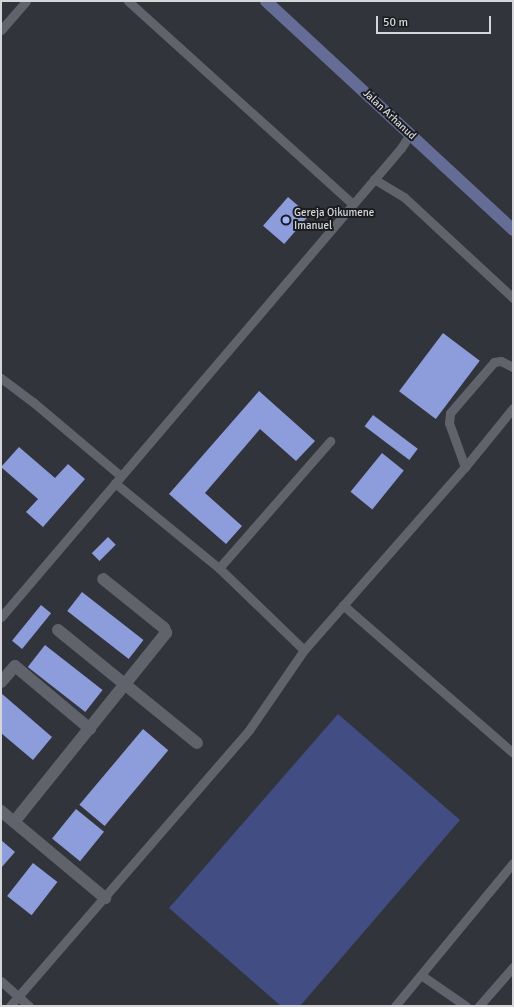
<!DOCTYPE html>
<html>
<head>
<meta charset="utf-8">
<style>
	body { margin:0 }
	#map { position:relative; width:514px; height:1007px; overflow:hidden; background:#32343c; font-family:Signika,sans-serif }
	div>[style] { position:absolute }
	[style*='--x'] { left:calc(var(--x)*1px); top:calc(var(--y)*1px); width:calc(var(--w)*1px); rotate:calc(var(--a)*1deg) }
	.green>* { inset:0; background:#424d83 }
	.building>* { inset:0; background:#8d9cda; transform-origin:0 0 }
	.lane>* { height:9px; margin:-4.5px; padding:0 4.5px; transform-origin:4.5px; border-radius:4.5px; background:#60636b }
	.street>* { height:12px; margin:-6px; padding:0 6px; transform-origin:6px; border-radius:6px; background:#60636b }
	.secondary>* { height:12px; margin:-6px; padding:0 6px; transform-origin:6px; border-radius:6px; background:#656d97 }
	.dots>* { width:11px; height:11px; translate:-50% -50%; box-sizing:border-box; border:2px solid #1b1c20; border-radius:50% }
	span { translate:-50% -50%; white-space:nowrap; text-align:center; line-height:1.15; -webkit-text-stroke:4px #1b1c20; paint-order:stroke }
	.street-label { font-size:11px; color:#d4d6da }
	.poi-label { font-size:11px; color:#d4d6da }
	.left { translate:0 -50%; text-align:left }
	.frame { position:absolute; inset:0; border:2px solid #d4d6da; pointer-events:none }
	.scale { position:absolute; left:376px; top:16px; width:115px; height:18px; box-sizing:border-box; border:2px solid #d4d6da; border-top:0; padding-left:5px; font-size:12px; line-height:14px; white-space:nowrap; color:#d4d6da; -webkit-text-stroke:3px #1b1c20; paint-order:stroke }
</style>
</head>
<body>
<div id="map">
	<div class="green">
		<i style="clip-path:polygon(338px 714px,460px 820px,300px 1006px,281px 1006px,169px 908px)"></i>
	</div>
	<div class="building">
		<i style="left:288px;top:197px;width:28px;height:38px;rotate:41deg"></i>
		<i style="left:443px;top:333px;width:46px;height:73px;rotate:37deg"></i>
		<i style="clip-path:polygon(259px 391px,315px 441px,296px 461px,260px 429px,205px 493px,242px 526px,226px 544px,169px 494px)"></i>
		<i style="left:373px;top:415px;width:56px;height:14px;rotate:37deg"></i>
		<i style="clip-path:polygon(19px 447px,55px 478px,68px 464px,85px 479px,43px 527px,26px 512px,38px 499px,1px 467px)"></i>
		<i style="left:382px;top:453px;width:28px;height:50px;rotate:39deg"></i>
		<i style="left:108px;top:537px;width:11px;height:23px;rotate:45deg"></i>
		<i style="left:82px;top:592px;width:78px;height:24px;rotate:38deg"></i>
		<i style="left:41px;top:605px;width:13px;height:46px;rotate:39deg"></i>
		<i style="left:45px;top:645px;width:73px;height:28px;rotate:38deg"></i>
		<i style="clip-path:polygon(1px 693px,52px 737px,33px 760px,1px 733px)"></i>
		<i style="left:143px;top:729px;width:33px;height:99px;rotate:40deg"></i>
		<i style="left:76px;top:809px;width:36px;height:38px;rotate:39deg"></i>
		<i style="clip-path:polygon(1px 840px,15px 852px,1px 868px)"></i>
		<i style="left:33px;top:863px;width:31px;height:42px;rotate:38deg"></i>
	</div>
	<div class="lane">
		<i style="--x:128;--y:1;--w:303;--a:42.1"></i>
		<i style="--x:1;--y:30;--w:38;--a:-49"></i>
		<i style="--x:374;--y:179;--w:35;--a:31"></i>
		<i style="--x:404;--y:197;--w:149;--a:42.8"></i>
		<i style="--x:1;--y:378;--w:40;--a:37"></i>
		<i style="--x:33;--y:402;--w:115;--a:40.1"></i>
		<i style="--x:465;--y:467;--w:47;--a:-110"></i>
		<i style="--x:449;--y:423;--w:10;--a:-84"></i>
		<i style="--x:450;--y:413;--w:67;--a:-49.2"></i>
		<i style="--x:494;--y:362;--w:7;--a:-8"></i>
		<i style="--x:501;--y:361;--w:13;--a:27"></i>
		<i style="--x:115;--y:483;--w:134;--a:39.3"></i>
		<i style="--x:219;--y:568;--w:118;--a:44"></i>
		<i style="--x:219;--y:568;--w:169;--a:-48.8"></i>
		<i style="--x:343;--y:605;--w:225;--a:41"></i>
		<i style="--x:1;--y:617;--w:616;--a:-49.54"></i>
		<i style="--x:401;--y:148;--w:17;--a:-57"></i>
		<i style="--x:421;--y:975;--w:55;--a:34.6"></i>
		<i style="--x:1;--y:981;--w:38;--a:42"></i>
		<i style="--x:10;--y:1006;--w:365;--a:-49.1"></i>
		<i style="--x:249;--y:730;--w:97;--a:-55.5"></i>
		<i style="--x:304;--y:650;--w:244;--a:-48.7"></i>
		<i style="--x:465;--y:467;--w:76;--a:-50.9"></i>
		<i style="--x:395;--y:1006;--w:185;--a:-50.5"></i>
		<i style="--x:479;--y:1006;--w:52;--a:-48.9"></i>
	</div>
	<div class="street">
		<i style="--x:58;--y:630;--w:179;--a:39.1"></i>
		<i style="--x:1;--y:682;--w:21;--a:-49"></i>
		<i style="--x:15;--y:666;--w:98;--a:40"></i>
		<i style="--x:1;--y:811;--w:136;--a:39.9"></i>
		<i style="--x:14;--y:822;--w:243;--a:-51.2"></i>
		<i style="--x:166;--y:633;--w:5;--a:-112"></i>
		<i style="--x:164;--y:628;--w:78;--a:-141.2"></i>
	</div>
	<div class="secondary">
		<i style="--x:266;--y:1;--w:337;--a:42.8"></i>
	</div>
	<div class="dots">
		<i style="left:286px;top:220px;background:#a1b3fd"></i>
	</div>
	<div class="street-label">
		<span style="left:389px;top:115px;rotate:43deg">Jalan Arhanud</span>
	</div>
	<div class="poi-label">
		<span class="left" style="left:294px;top:220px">Gereja Oikumene<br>Imanuel</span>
	</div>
	<div class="frame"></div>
	<div class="scale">50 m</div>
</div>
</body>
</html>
